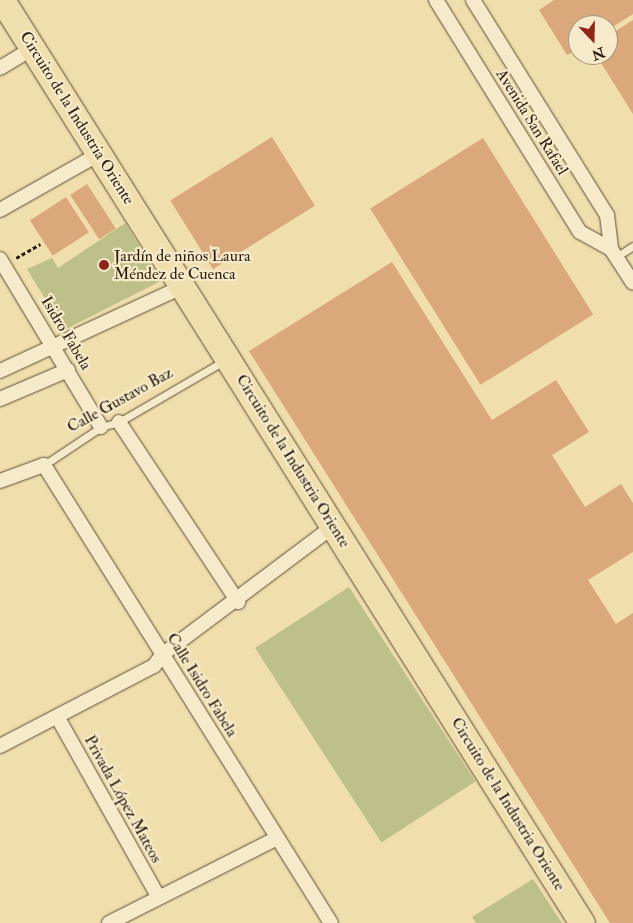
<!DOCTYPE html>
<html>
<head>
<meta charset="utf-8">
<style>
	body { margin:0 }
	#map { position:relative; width:633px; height:923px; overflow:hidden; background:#f1dead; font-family:"IM FELL Double Pica",serif }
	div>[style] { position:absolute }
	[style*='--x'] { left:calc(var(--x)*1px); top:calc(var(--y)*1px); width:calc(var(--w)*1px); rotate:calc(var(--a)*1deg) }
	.green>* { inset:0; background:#bdc088; transform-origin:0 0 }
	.building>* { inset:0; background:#daa87b; transform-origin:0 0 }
	.path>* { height:2.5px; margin-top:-1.25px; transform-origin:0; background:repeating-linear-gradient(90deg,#2a1d10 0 4px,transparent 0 6.5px) }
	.roads { filter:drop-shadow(0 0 1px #5c4d37) drop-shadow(0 0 1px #5c4d37) }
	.lane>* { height:7px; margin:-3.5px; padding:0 3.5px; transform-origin:3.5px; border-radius:3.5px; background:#f6eaca }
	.street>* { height:14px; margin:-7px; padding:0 7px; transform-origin:7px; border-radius:7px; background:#f6eaca }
	.highway>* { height:25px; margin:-12.5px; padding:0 12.5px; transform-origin:12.5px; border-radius:12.5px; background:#f1dead }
	.dots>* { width:14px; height:14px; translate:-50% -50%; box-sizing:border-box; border:2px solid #f6eaca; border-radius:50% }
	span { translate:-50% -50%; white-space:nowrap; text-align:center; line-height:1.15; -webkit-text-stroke:4.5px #f6eaca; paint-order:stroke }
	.street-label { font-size:16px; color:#2a1d10 }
	.poi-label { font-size:16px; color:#2a1d10 }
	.left { translate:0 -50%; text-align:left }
	.north { position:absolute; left:568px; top:15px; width:50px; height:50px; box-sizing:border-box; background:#f6eaca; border:1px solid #a49880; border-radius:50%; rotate:159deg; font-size:14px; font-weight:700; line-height:20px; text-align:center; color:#2a1d10 }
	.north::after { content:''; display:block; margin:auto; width:18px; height:22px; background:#8f2418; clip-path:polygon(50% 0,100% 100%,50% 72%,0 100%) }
</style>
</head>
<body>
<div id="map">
	<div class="green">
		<i style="clip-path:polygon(125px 223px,161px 281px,64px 330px,27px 269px,52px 258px,58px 268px)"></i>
		<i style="left:349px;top:587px;width:232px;height:112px;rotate:57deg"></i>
		<i style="clip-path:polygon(533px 879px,562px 923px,476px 923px,472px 917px)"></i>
	</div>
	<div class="building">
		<i style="clip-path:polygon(554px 0,633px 0,633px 14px,608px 30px,608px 25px,578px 25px,578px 49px,567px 55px,539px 10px)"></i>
		<i style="clip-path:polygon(633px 20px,633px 114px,596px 55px,608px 55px,608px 36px)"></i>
		<i style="left:272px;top:137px;width:81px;height:120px;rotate:58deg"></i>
		<i style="left:483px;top:138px;width:208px;height:133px;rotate:58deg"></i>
		<i style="left:87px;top:184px;width:53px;height:20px;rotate:57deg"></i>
		<i style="left:66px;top:197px;width:42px;height:43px;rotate:57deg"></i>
		<i style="clip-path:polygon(392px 262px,492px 420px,556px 380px,589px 432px,552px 455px,585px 507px,621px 484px,633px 503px,633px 552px,588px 580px,616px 624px,633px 613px,633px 923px,610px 923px,249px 351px)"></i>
	</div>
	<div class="path">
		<i style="--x:16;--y:258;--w:28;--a:-30"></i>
	</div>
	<div class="roads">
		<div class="lane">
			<i style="--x:616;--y:257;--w:20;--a:-33"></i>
			<i style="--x:44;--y:465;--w:69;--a:-33.7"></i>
			<i style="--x:101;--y:427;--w:19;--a:-16"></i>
			<i style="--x:119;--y:422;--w:121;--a:-30.2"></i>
		</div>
		<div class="street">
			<i style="--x:436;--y:0;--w:273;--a:58.2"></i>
			<i style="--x:580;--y:232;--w:35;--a:29"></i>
			<i style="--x:473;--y:0;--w:253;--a:58.1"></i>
			<i style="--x:607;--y:215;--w:34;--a:83"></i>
			<i style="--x:611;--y:249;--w:40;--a:57.1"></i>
			<i style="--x:0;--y:68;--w:39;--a:-31"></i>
			<i style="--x:0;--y:210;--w:114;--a:-29.5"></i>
			<i style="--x:0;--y:259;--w:196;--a:59"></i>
			<i style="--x:0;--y:371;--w:203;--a:-24.8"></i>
			<i style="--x:0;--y:399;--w:74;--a:-23.1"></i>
			<i style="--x:119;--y:422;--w:216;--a:56.5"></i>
			<i style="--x:0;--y:481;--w:47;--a:-20"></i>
			<i style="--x:44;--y:465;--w:540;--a:57.93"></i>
			<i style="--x:58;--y:718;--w:204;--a:60.7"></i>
			<i style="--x:0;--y:746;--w:174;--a:-27.5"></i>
			<i style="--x:154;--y:666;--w:15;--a:-53"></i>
			<i style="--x:163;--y:654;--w:211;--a:-36.9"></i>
			<i style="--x:109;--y:923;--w:188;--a:-26.8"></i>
		</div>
		<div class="highway">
			<i style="--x:2;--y:0;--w:1090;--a:57.86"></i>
		</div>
	</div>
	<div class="dots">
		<i style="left:104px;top:265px;background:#8f2418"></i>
	</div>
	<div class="street-label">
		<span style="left:77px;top:118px;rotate:58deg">Circuito de la Industria Oriente</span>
		<span style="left:532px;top:122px;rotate:58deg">Avenida San Rafael</span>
		<span style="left:66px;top:333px;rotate:59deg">Isidro Fabela</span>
		<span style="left:120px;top:400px;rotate:-29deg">Calle Gustavo Baz</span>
		<span style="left:293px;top:461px;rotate:58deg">Circuito de la Industria Oriente</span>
		<span style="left:202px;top:685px;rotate:58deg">Calle Isidro Fabela</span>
		<span style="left:123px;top:799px;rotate:61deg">Privada López Mateos</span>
		<span style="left:508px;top:804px;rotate:58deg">Circuito de la Industria Oriente</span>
	</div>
	<div class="poi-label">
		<span class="left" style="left:114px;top:265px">Jardín de niños Laura<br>Méndez de Cuenca</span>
	</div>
	<div class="north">N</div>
</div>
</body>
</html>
